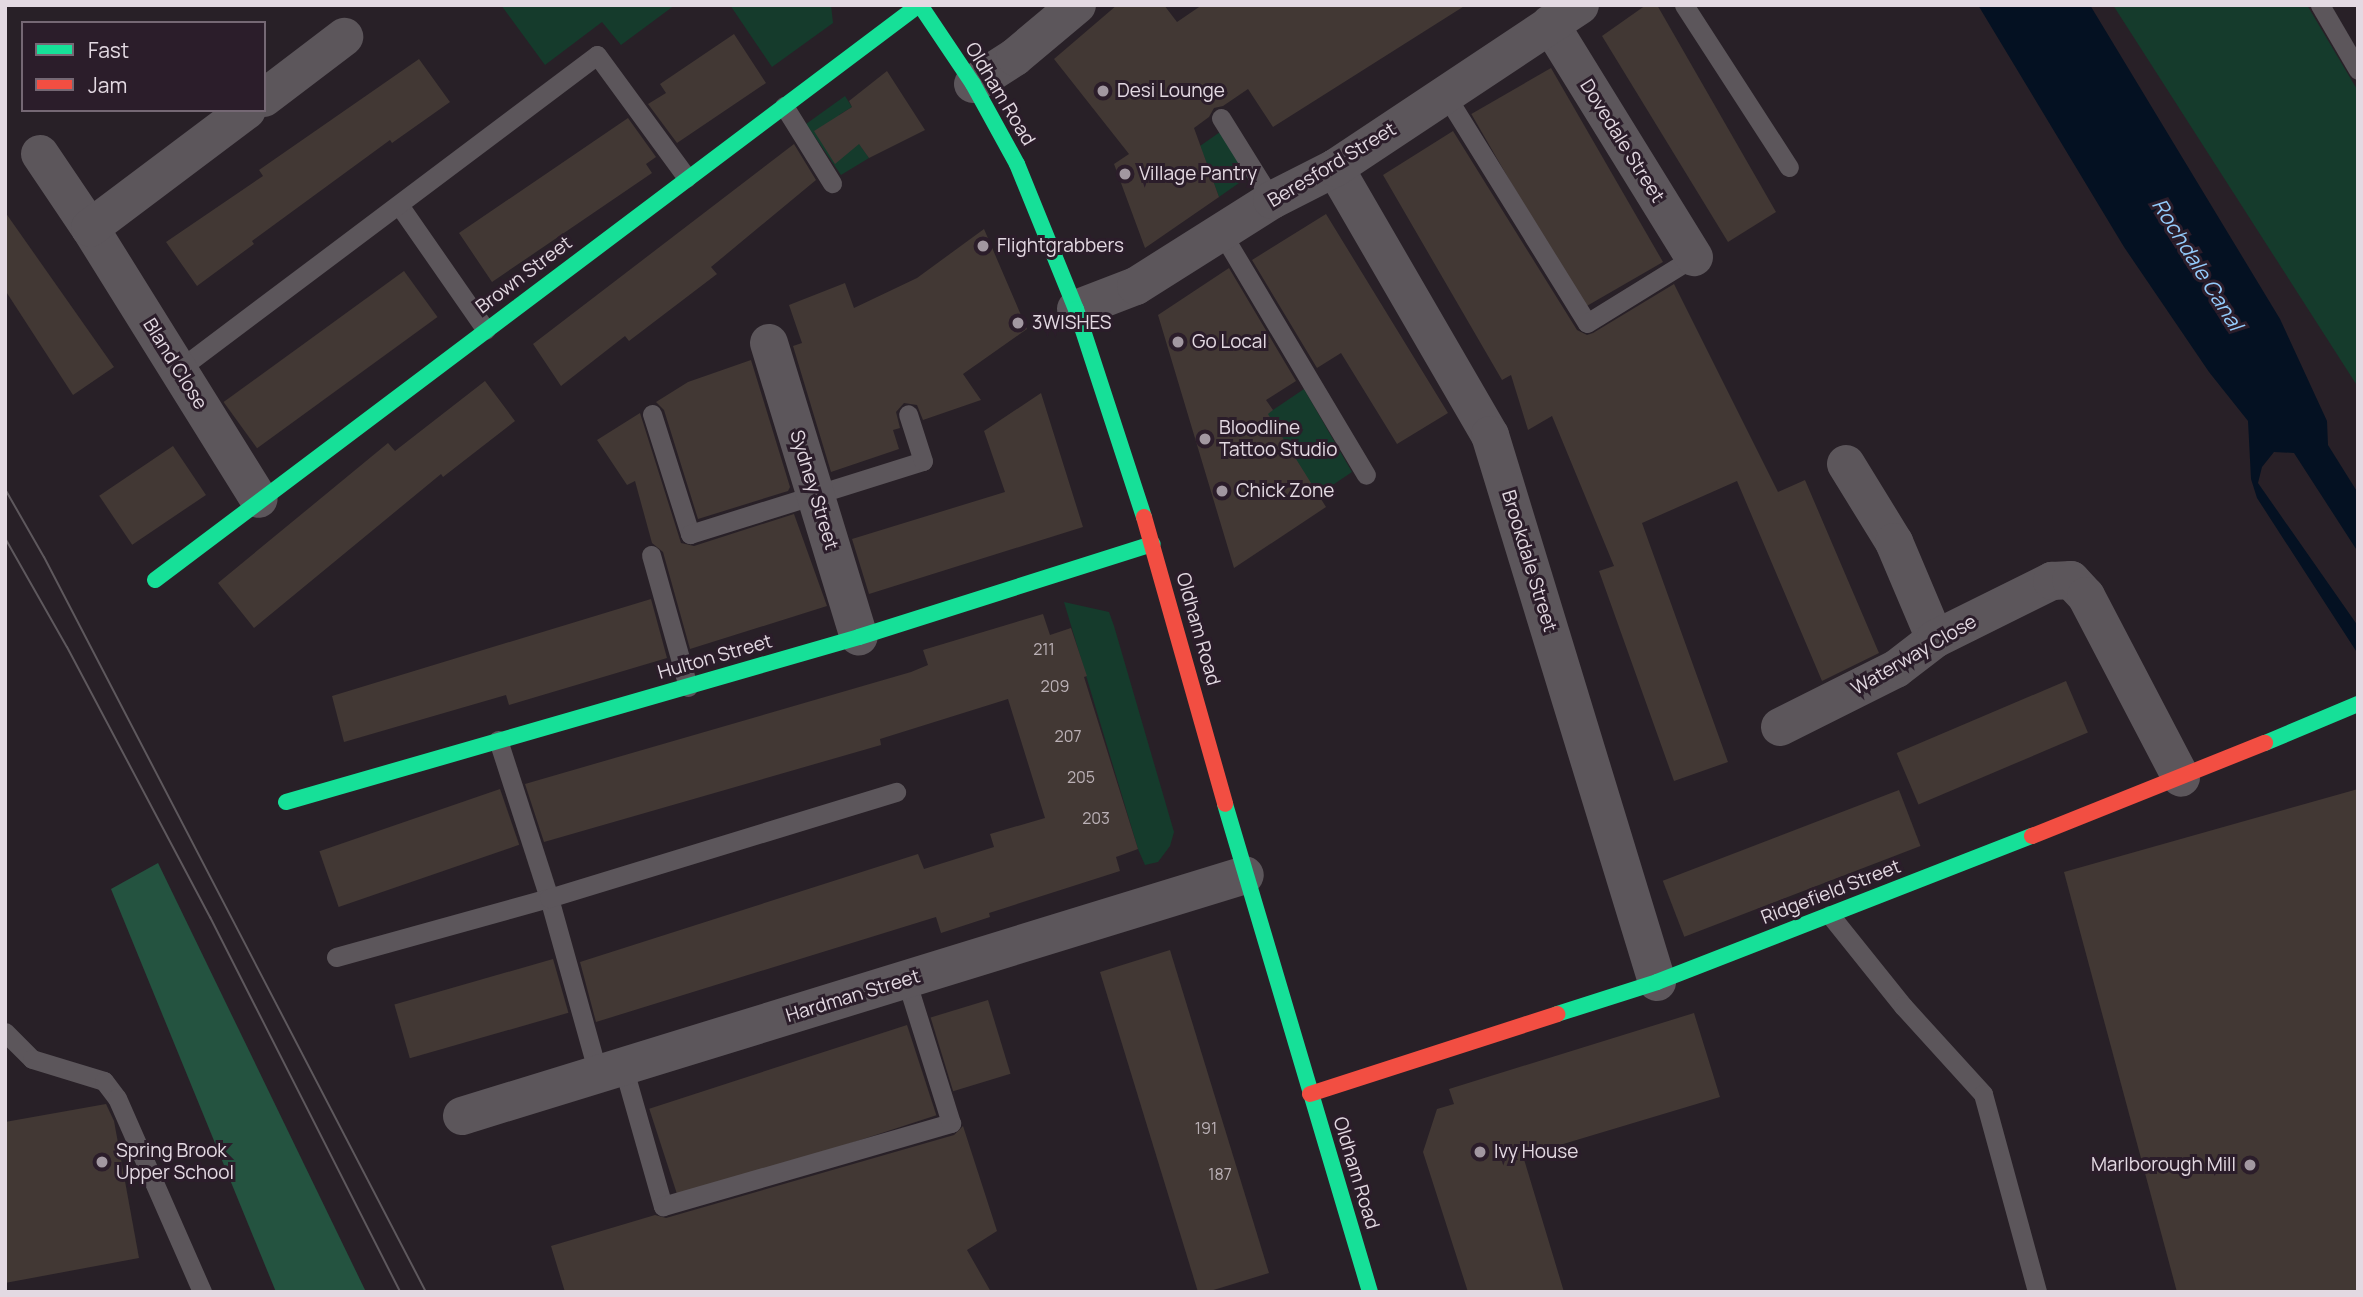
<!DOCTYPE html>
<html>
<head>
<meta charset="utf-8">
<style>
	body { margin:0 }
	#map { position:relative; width:2363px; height:1297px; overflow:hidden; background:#282027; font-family:Manrope,sans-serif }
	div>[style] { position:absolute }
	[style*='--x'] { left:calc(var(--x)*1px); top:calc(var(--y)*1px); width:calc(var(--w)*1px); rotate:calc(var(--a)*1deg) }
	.green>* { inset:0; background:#153b2c }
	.forest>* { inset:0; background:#245340 }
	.water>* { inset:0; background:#041122 }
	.building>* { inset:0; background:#423834; transform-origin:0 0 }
	.lane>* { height:19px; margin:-9.5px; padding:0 9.5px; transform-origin:9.5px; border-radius:9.5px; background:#5c565b }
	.street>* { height:38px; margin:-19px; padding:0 19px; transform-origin:19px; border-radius:19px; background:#5c565b }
	.fast>* { height:16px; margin:-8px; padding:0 8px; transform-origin:8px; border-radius:8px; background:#16e098 }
	.jam>* { height:16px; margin:-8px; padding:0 8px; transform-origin:8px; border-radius:8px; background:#f24e42 }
	.tram>* { height:2px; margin:-1px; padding:0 1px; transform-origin:1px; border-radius:1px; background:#5e585d }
	.dots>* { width:19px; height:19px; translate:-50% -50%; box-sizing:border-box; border:4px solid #2b1d2a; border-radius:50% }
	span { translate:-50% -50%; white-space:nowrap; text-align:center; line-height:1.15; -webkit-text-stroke:6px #2b1d2a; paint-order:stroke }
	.number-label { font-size:16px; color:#bbb1b6 }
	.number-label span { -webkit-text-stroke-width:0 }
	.poi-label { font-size:19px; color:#e3d9e2 }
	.left { translate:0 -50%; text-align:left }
	.right { translate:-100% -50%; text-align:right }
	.street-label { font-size:19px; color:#e3d9e2 }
	.water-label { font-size:21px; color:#94cbfb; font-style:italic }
	.frame { position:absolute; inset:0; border:7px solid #e3d9e2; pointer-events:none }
	.legend { position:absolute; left:21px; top:21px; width:245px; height:91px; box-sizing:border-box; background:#2b1d2a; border:2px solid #756874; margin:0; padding:9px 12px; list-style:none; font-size:21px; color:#e3d9e2 }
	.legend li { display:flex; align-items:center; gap:14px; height:35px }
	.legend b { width:35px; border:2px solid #756874 }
</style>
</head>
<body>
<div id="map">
	<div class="green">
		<i style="clip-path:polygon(501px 5px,675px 5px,621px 45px,602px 22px,545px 65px)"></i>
		<i style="clip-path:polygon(730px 5px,831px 5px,833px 23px,772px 67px)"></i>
		<i style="clip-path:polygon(2113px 5px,2307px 5px,2358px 91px,2358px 387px)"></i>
		<i style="clip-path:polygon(845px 96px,852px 107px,839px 115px,869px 158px,841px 175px,806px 124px)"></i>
		<i style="clip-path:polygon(1220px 132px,1249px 176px,1219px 197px,1200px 146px)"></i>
		<i style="clip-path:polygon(1304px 389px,1352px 472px,1294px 511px,1267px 414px)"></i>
		<i style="clip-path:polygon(1064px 602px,1109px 612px,1114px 626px,1174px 832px,1170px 846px,1158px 862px,1145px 865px,1138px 849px)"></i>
	</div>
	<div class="forest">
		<i style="clip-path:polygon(158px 863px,366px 1292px,276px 1292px,111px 889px)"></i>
	</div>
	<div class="water">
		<i style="clip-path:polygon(1978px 5px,2090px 5px,2280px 319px,2327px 421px,2328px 445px,2358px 493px,2358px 552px,2294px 453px,2274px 452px,2262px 467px,2258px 483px,2358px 626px,2358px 654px,2257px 498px,2251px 479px,2248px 421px,2209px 372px,2124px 247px)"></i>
	</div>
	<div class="building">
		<i style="clip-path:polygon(1117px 5px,1164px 5px,1177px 22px,1202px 5px,1466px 5px,1273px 127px,1248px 89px,1223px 106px,1214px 108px,1209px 117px,1194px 128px,1219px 197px,1145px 248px,1114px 164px,1129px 154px,1054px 59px)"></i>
		<i style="clip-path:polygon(1646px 5px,1657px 5px,1776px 212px,1728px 242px,1602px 36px)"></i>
		<i style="clip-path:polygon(734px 34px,766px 83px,677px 143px,648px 104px,666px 93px,660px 84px)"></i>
		<i style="clip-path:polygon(419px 59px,450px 102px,392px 143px,390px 140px,252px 241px,254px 244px,197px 286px,166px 242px,263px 176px,259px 170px)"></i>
		<i style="left:1551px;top:68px;width:224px;height:92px;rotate:60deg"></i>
		<i style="clip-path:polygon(887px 71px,925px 130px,869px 158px,859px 144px,835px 164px,814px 131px,852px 107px,849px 101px)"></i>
		<i style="clip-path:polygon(628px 118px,656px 157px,646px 164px,652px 173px,492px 282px,459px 233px)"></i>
		<i style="clip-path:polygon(1453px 131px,1577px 330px,1587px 335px,1593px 333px,1674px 284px,1778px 492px,1805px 480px,1879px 653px,1822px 681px,1737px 481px,1642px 523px,1728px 762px,1674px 781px,1599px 571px,1614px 566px,1552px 416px,1528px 430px,1511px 375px,1502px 380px,1383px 175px)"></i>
		<i style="clip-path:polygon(794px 144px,816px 180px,711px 267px,717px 274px,629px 341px,625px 336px,561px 386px,533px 344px)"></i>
		<i style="clip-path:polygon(5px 212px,114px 367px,73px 395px,5px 290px)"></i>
		<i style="clip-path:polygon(1326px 214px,1448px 413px,1397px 444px,1341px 353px,1317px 368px,1252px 260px)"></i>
		<i style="clip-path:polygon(984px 229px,1027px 329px,963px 374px,981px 400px,923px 420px,917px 405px,904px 403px,896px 412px,900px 428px,893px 430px,899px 449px,831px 472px,793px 346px,802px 343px,789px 305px,845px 283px,854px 308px,917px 278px)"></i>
		<i style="clip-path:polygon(1229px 268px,1296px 381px,1266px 400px,1273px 410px,1268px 414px,1326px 507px,1234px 568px,1158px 315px)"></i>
		<i style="left:404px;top:271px;width:57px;height:223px;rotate:54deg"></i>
		<i style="clip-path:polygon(751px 360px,790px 487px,788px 491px,698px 519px,664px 410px,656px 402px,688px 382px)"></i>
		<i style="clip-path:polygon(485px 381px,515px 421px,443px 477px,441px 474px,254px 628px,218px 583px,388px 443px,395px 451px)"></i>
		<i style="clip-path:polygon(1041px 393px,1083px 527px,869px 594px,852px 539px,1005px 492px,984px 431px)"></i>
		<i style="clip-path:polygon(640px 413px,681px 543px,694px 546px,794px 514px,827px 606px,690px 649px,663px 552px,652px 543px,635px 481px,627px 485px,597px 440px)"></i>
		<i style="left:173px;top:446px;width:59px;height:89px;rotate:56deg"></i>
		<i style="clip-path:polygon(651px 599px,667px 658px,509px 705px,506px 695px,344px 742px,332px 696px)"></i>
		<i style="clip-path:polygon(1043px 614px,1050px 635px,1071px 628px,1087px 676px,1084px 677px,1138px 849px,1116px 857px,1120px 871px,989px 913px,990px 917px,941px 933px,936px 917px,596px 1022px,580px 962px,918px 854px,924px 869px,994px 847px,990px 834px,1045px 818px,1008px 699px,880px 739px,881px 745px,544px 842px,525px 784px,911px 672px,928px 665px,923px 650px)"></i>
		<i style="left:2066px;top:681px;width:56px;height:184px;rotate:67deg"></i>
		<i style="left:500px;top:789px;width:59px;height:191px;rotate:71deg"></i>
		<i style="clip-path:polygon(2358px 789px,2358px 1292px,2177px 1292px,2064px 872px)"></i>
		<i style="left:1899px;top:790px;width:60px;height:253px;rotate:69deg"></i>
		<i style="clip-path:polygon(1170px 950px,1269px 1273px,1207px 1292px,1198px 1292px,1100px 972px)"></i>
		<i style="left:553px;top:959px;width:56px;height:165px;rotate:74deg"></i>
		<i style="left:988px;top:1000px;width:77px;height:60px;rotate:73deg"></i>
		<i style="clip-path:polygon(1694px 1013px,1720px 1097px,1523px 1156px,1564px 1292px,1468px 1292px,1423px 1152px,1437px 1109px,1454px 1104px,1449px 1089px)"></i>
		<i style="left:907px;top:1025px;width:95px;height:271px;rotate:72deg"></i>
		<i style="clip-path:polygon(106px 1104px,114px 1121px,139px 1258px,5px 1283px,5px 1122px)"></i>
		<i style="clip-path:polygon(963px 1126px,997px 1231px,967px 1250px,991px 1292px,565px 1292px,551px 1246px,655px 1215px,666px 1218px,954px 1135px)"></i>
	</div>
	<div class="lane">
		<i style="--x:1684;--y:5;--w:193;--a:57.1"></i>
		<i style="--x:2320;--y:5;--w:75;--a:59.7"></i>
		<i style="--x:1445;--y:94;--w:269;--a:58.2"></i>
		<i style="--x:1587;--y:323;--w:126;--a:-31.7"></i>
		<i style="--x:784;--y:106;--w:91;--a:58.1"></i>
		<i style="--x:1221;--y:118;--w:97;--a:58.1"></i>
		<i style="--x:399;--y:205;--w:152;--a:55.2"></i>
		<i style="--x:1223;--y:235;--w:279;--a:59.2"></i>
		<i style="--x:178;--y:370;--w:524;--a:-36.94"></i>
		<i style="--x:597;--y:55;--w:152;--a:53.8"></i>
		<i style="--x:652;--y:414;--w:126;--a:72.4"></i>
		<i style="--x:690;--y:534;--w:244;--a:-17.4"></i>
		<i style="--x:923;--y:461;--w:49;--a:-107.7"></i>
		<i style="--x:651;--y:555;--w:137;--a:74.3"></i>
		<i style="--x:498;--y:740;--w:166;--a:72.1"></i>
		<i style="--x:549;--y:898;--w:183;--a:74.4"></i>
		<i style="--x:1830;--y:915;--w:117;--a:51.3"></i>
		<i style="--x:1903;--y:1006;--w:119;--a:47.7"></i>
		<i style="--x:1983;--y:1094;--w:205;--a:74.7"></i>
		<i style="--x:336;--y:957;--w:221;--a:-15.5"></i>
		<i style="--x:549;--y:898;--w:363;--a:-17"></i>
		<i style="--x:5;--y:1032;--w:38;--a:45"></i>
		<i style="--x:32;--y:1059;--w:75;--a:17"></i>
		<i style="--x:104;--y:1081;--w:21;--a:53"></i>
		<i style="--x:117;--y:1098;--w:212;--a:66.3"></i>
		<i style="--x:623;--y:1066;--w:146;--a:74.1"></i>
		<i style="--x:663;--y:1206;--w:300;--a:-16.1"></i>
		<i style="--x:951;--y:1123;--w:151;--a:-107.4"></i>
	</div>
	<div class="street">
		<i style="--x:1550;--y:24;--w:274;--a:58.3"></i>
		<i style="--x:973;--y:84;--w:50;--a:-32.7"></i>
		<i style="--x:1015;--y:57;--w:81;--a:-40"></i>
		<i style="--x:264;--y:98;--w:101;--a:-37.3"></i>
		<i style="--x:40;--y:154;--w:89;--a:56"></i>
		<i style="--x:90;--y:228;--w:319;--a:58.1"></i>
		<i style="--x:1335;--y:168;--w:309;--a:59.9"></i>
		<i style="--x:1490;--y:435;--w:572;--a:73.02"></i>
		<i style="--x:90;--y:228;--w:196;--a:-36.9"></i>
		<i style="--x:1076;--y:309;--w:64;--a:-21"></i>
		<i style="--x:1136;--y:286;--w:161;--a:-32.3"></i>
		<i style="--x:1272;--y:200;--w:71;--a:-26.9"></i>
		<i style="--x:1335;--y:168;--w:294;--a:-33.6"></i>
		<i style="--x:769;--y:343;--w:307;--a:73"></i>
		<i style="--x:1846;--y:464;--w:92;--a:58.4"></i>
		<i style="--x:1894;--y:542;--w:105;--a:67.1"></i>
		<i style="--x:1780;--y:727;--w:130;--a:-26.6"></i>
		<i style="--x:1896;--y:669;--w:49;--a:-37.6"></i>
		<i style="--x:1935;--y:639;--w:131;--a:-26.4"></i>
		<i style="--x:2052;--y:581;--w:19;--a:-3"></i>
		<i style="--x:2071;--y:580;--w:22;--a:47"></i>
		<i style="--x:2086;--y:596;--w:205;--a:62.4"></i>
		<i style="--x:462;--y:1116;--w:819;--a:-17.11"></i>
	</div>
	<div class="fast">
		<i style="--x:920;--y:5;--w:95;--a:56.1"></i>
		<i style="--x:973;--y:84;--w:91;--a:61.2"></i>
		<i style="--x:1017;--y:164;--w:157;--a:67.9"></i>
		<i style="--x:1076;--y:309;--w:219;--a:71.9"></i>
		<i style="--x:155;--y:580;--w:956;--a:-36.97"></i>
		<i style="--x:2265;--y:743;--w:101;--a:-22.8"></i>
		<i style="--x:286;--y:802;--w:596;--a:-16.06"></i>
		<i style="--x:859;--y:637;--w:308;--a:-17.6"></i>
		<i style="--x:1225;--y:804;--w:509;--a:73.45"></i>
		<i style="--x:1557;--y:1014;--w:105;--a:-17.7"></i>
		<i style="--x:1657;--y:982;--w:402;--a:-21.3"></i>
	</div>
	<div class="jam">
		<i style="--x:1144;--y:517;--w:298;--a:74.2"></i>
		<i style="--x:2032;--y:836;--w:251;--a:-21.8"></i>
		<i style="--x:1310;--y:1094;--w:260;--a:-17.9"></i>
	</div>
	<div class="tram">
		<i style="--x:5;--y:489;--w:78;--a:60.2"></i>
		<i style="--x:44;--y:557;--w:828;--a:62.54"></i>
		<i style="--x:5;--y:538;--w:125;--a:60.4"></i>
		<i style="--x:67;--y:647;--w:306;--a:62.1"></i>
		<i style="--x:210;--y:917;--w:420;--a:63.1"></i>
	</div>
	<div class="dots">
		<i style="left:1103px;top:91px;background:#a298a1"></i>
		<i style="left:1125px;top:174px;background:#a298a1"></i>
		<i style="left:983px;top:246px;background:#a298a1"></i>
		<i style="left:1018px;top:323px;background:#a298a1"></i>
		<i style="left:1178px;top:342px;background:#a298a1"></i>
		<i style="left:1205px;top:439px;background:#a298a1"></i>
		<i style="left:1222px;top:491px;background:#a298a1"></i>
		<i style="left:1480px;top:1152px;background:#a298a1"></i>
		<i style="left:102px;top:1162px;background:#a298a1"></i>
		<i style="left:2250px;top:1165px;background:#a298a1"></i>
	</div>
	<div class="number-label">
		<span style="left:1044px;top:649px">211</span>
		<span style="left:1055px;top:686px">209</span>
		<span style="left:1068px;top:736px">207</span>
		<span style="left:1081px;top:777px">205</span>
		<span style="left:1096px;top:818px">203</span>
		<span style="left:1206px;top:1128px">191</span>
		<span style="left:1220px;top:1174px">187</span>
	</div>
	<div class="poi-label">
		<span class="left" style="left:1117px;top:91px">Desi Lounge</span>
		<span class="left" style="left:1139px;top:174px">Village Pantry</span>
		<span class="left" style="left:997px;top:246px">Flightgrabbers</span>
		<span class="left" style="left:1032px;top:323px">3WISHES</span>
		<span class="left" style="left:1192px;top:342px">Go Local</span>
		<span class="left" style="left:1219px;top:439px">Bloodline<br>Tattoo Studio</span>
		<span class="left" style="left:1236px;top:491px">Chick Zone</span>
		<span class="left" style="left:116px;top:1162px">Spring Brook<br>Upper School</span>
		<span class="left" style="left:1494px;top:1152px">Ivy House</span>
		<span class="right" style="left:2236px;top:1165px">Marlborough Mill</span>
	</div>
	<div class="street-label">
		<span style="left:1000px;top:94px;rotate:59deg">Oldham Road</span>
		<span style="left:1622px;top:141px;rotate:58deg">Dovedale Street</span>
		<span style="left:1332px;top:165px;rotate:-31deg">Beresford Street</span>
		<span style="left:524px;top:275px;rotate:-37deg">Brown Street</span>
		<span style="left:175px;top:364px;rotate:58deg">Bland Close</span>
		<span style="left:814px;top:490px;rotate:73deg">Sydney Street</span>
		<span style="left:1529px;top:561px;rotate:73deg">Brookdale Street</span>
		<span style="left:1198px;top:629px;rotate:74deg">Oldham Road</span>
		<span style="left:1914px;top:655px;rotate:-30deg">Waterway Close</span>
		<span style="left:715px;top:657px;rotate:-16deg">Hulton Street</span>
		<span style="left:1831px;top:892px;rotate:-21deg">Ridgefield Street</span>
		<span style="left:853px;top:996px;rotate:-17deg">Hardman Street</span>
		<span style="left:1356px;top:1173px;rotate:73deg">Oldham Road</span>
	</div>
	<div class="water-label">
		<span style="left:2198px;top:264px;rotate:58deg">Rochdale Canal</span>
	</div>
	<div class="frame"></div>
	<ul class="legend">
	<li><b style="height:9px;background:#16e098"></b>Fast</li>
	<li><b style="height:9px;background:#f24e42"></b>Jam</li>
	</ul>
</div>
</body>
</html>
